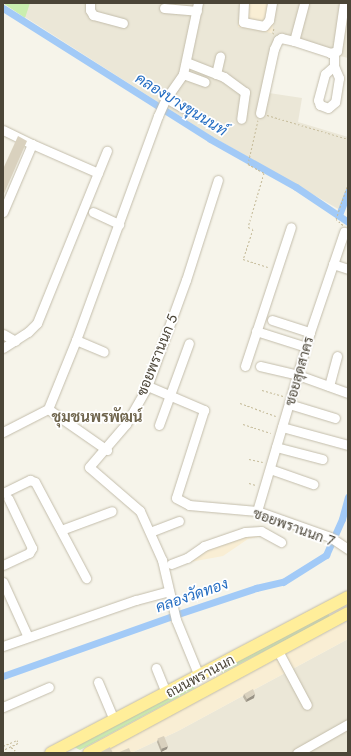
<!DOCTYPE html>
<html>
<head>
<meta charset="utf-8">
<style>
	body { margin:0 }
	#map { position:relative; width:351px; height:756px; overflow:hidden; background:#f6f4ea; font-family:Jost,Sarabun,sans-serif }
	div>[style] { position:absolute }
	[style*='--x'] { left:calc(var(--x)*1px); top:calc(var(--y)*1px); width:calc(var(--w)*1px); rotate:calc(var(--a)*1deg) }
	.residential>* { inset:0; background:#ebe7d7 }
	.commercial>* { inset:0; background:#f9eed4 }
	.green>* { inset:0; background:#caeeaf }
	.canal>* { height:7px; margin:-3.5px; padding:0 3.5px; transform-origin:3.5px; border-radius:3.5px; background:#a2caf7 }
	.path>* { height:1px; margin-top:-0.5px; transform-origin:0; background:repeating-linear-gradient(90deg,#c6bc9b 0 2px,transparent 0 4px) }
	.roads { filter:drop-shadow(0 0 1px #c3bdab) drop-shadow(0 0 1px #c3bdab) }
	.minor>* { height:9px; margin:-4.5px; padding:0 4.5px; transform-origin:4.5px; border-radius:4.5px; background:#fff }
	.major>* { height:12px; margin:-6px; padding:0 6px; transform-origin:6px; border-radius:6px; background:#ffee9a }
	.wall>* { inset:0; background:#bbb4a3 }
	.shaded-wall>* { inset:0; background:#989285 }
	.building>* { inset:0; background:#d9d1be; transform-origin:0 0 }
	span { translate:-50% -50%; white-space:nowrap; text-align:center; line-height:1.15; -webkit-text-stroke:3.5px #fff; paint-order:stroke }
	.street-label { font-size:14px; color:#4b4537 }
	.water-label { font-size:15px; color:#246dc2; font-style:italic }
	.neighbourhood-label { font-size:15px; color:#6f654d; font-weight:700 }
	.frame { position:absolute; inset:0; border:4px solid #4b4537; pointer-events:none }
</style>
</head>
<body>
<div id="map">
	<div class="residential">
		<i style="clip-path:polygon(3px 3px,241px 3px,271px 33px,277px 3px,348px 3px,348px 58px,281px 41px,277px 44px,269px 93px,302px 98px,298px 122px,348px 137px,348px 188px,340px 210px,208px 134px)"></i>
		<i style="clip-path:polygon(348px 639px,348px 753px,131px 753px,178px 731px)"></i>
	</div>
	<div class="commercial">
		<i style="clip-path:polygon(241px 3px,277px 3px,272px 33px,238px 27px)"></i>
		<i style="clip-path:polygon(267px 528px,271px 534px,248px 539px,223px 556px,190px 562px,195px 549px,245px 532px)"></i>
		<i style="clip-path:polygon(348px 621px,348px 639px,178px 731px,131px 753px,101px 753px)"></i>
	</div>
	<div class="green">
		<i style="clip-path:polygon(3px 3px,30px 3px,25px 18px)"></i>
		<i style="clip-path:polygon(328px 613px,330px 617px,222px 673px,221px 671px)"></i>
		<i style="clip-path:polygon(191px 685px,195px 688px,80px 750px,74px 747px)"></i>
	</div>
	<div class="canal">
		<i style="--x:3;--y:8;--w:245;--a:32.3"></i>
		<i style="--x:210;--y:139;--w:98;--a:29.2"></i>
		<i style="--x:296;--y:187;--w:63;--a:33.9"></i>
		<i style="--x:339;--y:215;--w:25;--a:-69"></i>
		<i style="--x:3;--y:676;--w:179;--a:-19.5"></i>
		<i style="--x:172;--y:616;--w:89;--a:-18.4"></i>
		<i style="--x:256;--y:588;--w:28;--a:-13"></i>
		<i style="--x:283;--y:582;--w:51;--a:-32.1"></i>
		<i style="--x:326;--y:555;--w:39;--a:-66"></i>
		<i style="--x:342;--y:519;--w:23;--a:-75"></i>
	</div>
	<div class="path">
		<i style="--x:273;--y:34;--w:7;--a:-82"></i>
		<i style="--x:267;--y:115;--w:84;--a:16.5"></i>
		<i style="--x:258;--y:120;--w:45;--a:102.8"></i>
		<i style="--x:248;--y:164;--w:18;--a:29"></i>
		<i style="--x:264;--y:173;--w:56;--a:106.5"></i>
		<i style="--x:248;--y:227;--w:5;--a:22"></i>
		<i style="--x:253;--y:229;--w:32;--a:108"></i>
		<i style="--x:243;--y:259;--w:26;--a:18"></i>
		<i style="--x:343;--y:225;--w:9;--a:-139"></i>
		<i style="--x:336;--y:219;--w:36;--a:-71"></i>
		<i style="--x:262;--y:390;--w:22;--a:16"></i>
		<i style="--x:240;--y:403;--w:38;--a:20"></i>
		<i style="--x:243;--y:424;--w:29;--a:18"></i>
		<i style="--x:249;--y:459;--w:14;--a:12"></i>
		<i style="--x:249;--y:483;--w:7;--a:16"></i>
		<i style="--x:3;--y:746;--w:15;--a:-23"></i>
		<i style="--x:17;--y:740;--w:3;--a:72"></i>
		<i style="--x:18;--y:743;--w:17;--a:155"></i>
		<i style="--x:11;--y:747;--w:9;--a:41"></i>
	</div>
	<div class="roads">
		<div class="minor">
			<i style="--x:90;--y:3;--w:7;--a:90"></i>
			<i style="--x:90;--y:10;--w:6;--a:59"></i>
			<i style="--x:93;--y:15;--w:31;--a:15"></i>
			<i style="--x:244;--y:3;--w:19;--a:93"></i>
			<i style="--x:243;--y:22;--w:21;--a:11"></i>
			<i style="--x:264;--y:26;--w:8;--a:-50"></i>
			<i style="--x:269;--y:20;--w:17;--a:-80"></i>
			<i style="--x:164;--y:8;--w:33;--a:5"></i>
			<i style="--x:294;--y:41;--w:39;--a:-75"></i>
			<i style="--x:334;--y:53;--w:13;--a:90"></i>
			<i style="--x:334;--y:66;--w:13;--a:67"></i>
			<i style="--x:339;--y:78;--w:24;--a:99"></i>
			<i style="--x:335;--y:102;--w:9;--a:139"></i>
			<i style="--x:328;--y:108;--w:9;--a:-159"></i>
			<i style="--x:320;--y:105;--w:5;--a:-112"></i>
			<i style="--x:318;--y:100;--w:27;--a:-75"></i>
			<i style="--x:325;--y:74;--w:12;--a:-42"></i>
			<i style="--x:186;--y:62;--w:41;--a:21.5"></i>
			<i style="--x:224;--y:77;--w:26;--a:36"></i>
			<i style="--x:245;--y:92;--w:27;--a:98"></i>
			<i style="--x:183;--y:74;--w:23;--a:20"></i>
			<i style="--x:216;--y:74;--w:18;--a:-77"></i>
			<i style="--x:166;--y:98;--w:20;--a:30"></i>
			<i style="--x:260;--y:113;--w:66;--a:-77.7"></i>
			<i style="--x:274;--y:49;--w:10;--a:-66"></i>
			<i style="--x:278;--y:40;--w:4;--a:-34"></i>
			<i style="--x:281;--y:38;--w:13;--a:13"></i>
			<i style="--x:294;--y:41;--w:38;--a:18"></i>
			<i style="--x:330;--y:53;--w:7;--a:-16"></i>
			<i style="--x:337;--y:51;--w:49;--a:-81.7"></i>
			<i style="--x:3;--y:130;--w:32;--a:26"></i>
			<i style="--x:32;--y:144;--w:74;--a:113.1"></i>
			<i style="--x:32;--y:144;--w:72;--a:23.7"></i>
			<i style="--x:93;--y:212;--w:29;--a:25"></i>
			<i style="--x:333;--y:264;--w:16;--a:18"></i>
			<i style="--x:272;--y:320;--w:40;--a:18"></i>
			<i style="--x:256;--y:331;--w:52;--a:17.7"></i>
			<i style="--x:3;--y:334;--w:14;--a:30"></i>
			<i style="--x:76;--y:340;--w:30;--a:23"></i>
			<i style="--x:3;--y:348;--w:30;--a:-33"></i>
			<i style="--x:28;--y:332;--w:13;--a:-45"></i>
			<i style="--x:37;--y:323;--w:186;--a:-67.9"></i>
			<i style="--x:245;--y:366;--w:146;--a:-71.7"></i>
			<i style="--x:260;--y:366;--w:39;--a:13"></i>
			<i style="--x:298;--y:375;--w:53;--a:19.8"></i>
			<i style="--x:329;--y:386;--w:31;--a:-75"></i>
			<i style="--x:150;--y:387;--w:59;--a:23.1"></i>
			<i style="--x:204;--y:410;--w:92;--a:107.7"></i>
			<i style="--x:176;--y:498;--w:15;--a:28"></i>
			<i style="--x:189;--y:505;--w:68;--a:5"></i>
			<i style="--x:257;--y:511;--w:77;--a:19.6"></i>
			<i style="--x:330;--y:537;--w:22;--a:34"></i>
			<i style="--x:289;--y:404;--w:48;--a:16.9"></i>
			<i style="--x:48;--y:409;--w:72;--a:34.8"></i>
			<i style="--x:159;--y:425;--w:87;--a:-69.9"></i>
			<i style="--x:282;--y:427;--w:68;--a:15.3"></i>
			<i style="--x:3;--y:432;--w:51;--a:-27.1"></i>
			<i style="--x:48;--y:409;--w:74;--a:-67.9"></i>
			<i style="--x:76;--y:340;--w:239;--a:-69.9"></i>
			<i style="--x:158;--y:116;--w:17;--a:-66"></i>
			<i style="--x:165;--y:100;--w:32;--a:-55"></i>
			<i style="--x:183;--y:74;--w:73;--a:-78.1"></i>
			<i style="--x:276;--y:447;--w:48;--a:14.6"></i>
			<i style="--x:270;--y:469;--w:46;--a:19.2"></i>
			<i style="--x:3;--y:493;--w:30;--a:-26"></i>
			<i style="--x:30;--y:480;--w:5;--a:22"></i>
			<i style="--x:35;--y:482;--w:109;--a:62"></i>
			<i style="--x:257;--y:511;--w:187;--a:-73.5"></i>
			<i style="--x:310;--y:332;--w:106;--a:-71.2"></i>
			<i style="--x:61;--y:530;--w:54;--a:-20.4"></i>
			<i style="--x:150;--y:532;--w:31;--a:-21"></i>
			<i style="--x:171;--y:564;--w:17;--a:-21"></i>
			<i style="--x:187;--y:558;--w:21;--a:-35"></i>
			<i style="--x:204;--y:546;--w:43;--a:-18.9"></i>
			<i style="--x:245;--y:532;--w:16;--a:-4"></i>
			<i style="--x:261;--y:531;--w:23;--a:29"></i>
			<i style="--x:3;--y:565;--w:29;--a:-25"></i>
			<i style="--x:29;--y:553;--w:6;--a:-59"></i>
			<i style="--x:32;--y:548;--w:55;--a:-115.6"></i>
			<i style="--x:3;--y:582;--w:60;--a:65.6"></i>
			<i style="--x:3;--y:646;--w:141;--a:-19.1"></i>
			<i style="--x:136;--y:600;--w:34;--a:-15"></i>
			<i style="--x:278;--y:651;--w:61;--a:61.8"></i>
			<i style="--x:156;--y:668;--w:27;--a:68"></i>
			<i style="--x:199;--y:676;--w:61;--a:-112.3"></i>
			<i style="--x:176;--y:620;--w:62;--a:-103.1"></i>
			<i style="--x:162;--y:560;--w:54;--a:-114.2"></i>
			<i style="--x:140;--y:511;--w:67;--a:-139.2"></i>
			<i style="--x:89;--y:467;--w:57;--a:-49.3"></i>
			<i style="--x:126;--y:424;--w:43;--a:-60.4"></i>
			<i style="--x:147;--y:387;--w:114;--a:-70"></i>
			<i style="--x:186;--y:280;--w:105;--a:-72.3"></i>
			<i style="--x:98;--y:682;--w:41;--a:67.2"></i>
			<i style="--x:3;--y:707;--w:50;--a:-23.5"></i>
			<i style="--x:297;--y:753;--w:59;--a:-29.6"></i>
		</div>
		<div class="major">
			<i style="--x:51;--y:753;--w:335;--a:-27.7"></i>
			<i style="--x:89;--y:753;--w:294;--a:-28.4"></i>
		</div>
	</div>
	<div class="wall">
		<i style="clip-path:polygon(244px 694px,254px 698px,246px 702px,243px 697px)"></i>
		<i style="clip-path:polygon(158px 739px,167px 749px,161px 752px,157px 742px)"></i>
	</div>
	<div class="shaded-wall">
		<i style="clip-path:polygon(255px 694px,254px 698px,246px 702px,247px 699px)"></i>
		<i style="clip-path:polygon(168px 746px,167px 749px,161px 752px,162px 748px)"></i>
	</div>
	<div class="building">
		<i style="clip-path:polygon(18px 136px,27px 141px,3px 196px,3px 169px)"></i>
		<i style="clip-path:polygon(253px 689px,255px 694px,247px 699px,244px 694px)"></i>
		<i style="left:164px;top:736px;width:11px;height:7px;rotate:68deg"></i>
		<i style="clip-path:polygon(110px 747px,113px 753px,99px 753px)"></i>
		<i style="clip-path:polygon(129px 748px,131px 753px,117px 753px)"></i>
	</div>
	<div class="street-label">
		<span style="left:157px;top:355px;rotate:-68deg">ซอยพรานนก 5</span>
		<span style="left:299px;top:371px;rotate:-74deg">ซอยสุดสาคร</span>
		<span style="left:294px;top:527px;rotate:20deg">ซอยพรานนก 7</span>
		<span style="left:200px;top:676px;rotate:-28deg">ถนนพรานนก</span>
	</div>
	<div class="water-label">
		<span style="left:181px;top:105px;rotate:32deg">คลองบางขุนนนท์</span>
		<span style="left:192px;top:596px;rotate:-19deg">คลองวัดทอง</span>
	</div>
	<div class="neighbourhood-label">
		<span style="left:97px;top:418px">ชุมชนพรพัฒน์</span>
	</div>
	<div class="frame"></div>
</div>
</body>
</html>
